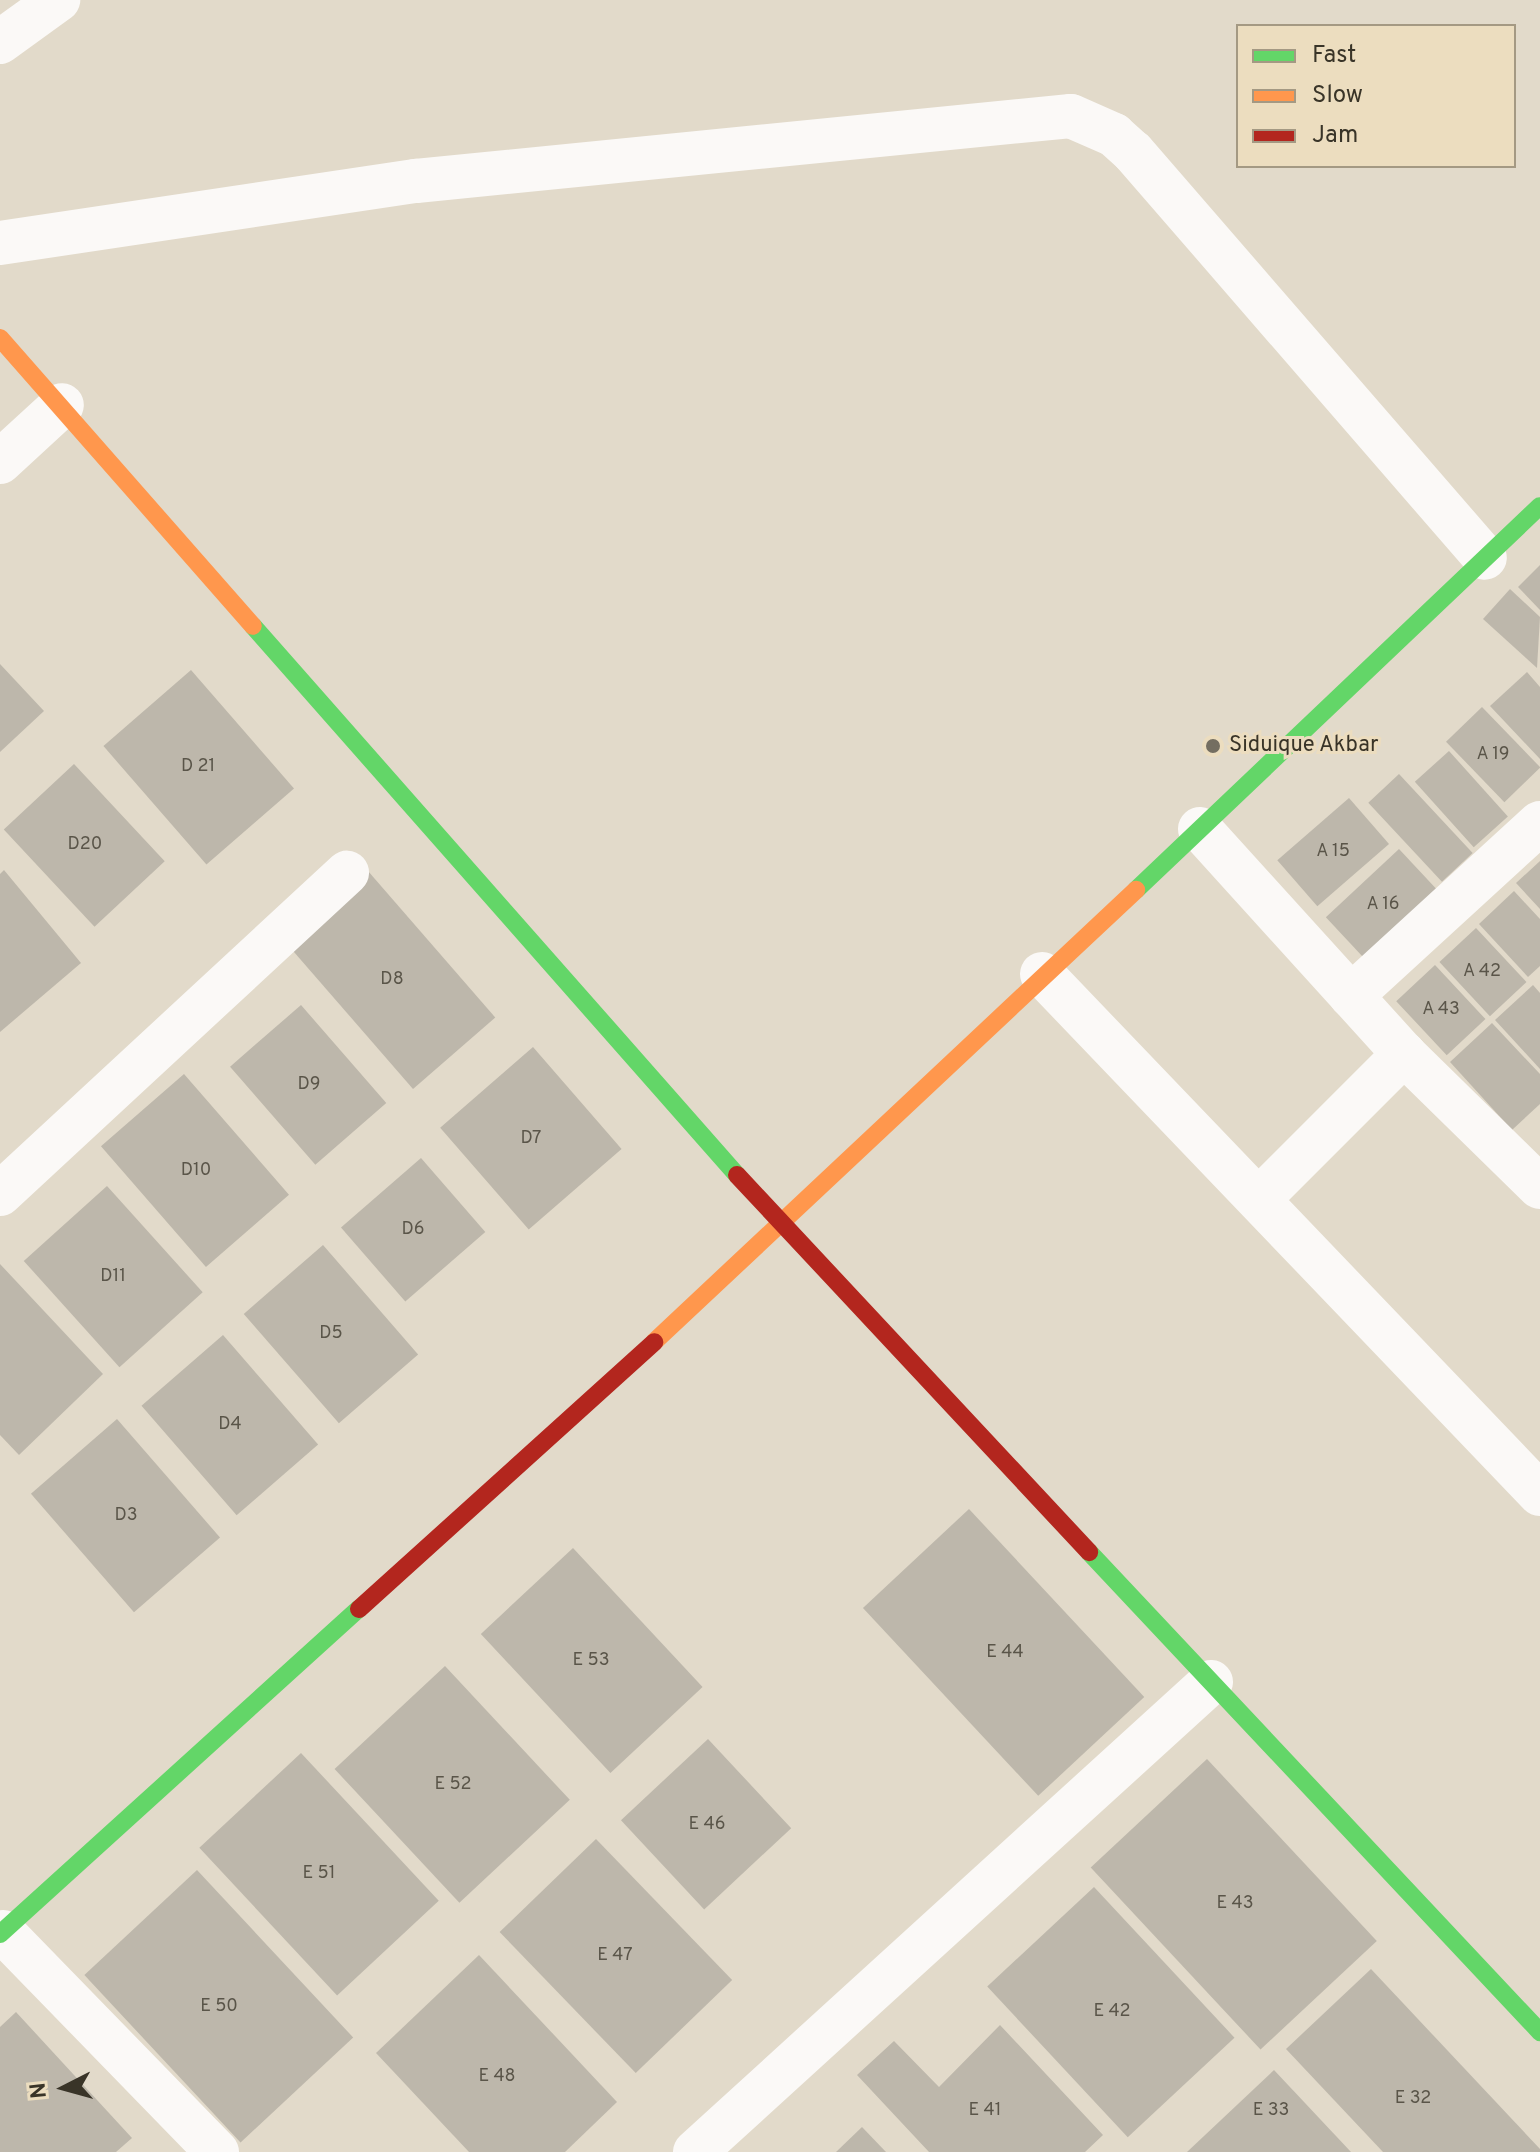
<!DOCTYPE html>
<html>
<head>
<meta charset="utf-8">
<style>
	body { margin:0 }
	#map { position:relative; width:1540px; height:2152px; overflow:hidden; background:#e2daca; font-family:Overpass,sans-serif }
	div>[style] { position:absolute }
	[style*='--x'] { left:calc(var(--x)*1px); top:calc(var(--y)*1px); width:calc(var(--w)*1px); rotate:calc(var(--a)*1deg) }
	.building>* { inset:0; background:#bdb7ab; transform-origin:0 0 }
	.street>* { height:44px; margin:-22px; padding:0 22px; transform-origin:22px; border-radius:22px; background:#fbf9f7 }
	.fast>* { height:18px; margin:-9px; padding:0 9px; transform-origin:9px; border-radius:9px; background:#63d668 }
	.slow>* { height:18px; margin:-9px; padding:0 9px; transform-origin:9px; border-radius:9px; background:#ff974d }
	.jam>* { height:18px; margin:-9px; padding:0 9px; transform-origin:9px; border-radius:9px; background:#b3261e }
	.dots>* { width:22px; height:22px; translate:-50% -50%; box-sizing:border-box; border:4px solid #ecddbf; border-radius:50% }
	span { translate:-50% -50%; white-space:nowrap; text-align:center; line-height:1.15; -webkit-text-stroke:6px #ecddbf; paint-order:stroke }
	.number-label { font-size:18px; color:#5a5549 }
	.number-label span { -webkit-text-stroke-width:0 }
	.poi-label { font-size:22px; color:#393428 }
	.left { translate:0 -50%; text-align:left }
	.legend { position:absolute; left:1236px; top:24px; width:280px; height:144px; box-sizing:border-box; background:#ecddbf; border:2px solid #a49983; margin:0; padding:10px 14px; list-style:none; font-size:24px; color:#393428 }
	.legend li { display:flex; align-items:center; gap:16px; height:40px }
	.legend b { width:40px; border:2px solid #a49983 }
	.north { position:absolute; left:24px; top:2048px; width:80px; height:80px; -webkit-text-stroke:6px #ecddbf; paint-order:stroke; rotate:264deg; font-size:22px; font-weight:700; line-height:32px; text-align:center; color:#393428 }
	.north::after { content:''; display:block; margin:auto; width:28px; height:36px; background:#393428; clip-path:polygon(50% 0,100% 100%,50% 72%,0 100%) }
</style>
</head>
<body>
<div id="map">
	<div class="building">
		<i style="clip-path:polygon(1540px 565px,1540px 610px,1518px 587px)"></i>
		<i style="clip-path:polygon(1510px 589px,1540px 617px,1537px 668px,1483px 619px)"></i>
		<i style="clip-path:polygon(0 664px,44px 711px,0 752px)"></i>
		<i style="left:191px;top:670px;width:157px;height:116px;rotate:49deg"></i>
		<i style="clip-path:polygon(1527px 672px,1540px 687px,1540px 759px,1490px 706px)"></i>
		<i style="left:1482px;top:707px;width:84px;height:50px;rotate:46deg"></i>
		<i style="left:1449px;top:751px;width:88px;height:46px;rotate:48deg"></i>
		<i style="left:74px;top:764px;width:133px;height:96px;rotate:47deg"></i>
		<i style="left:1399px;top:774px;width:108px;height:42px;rotate:47deg"></i>
		<i style="left:1349px;top:798px;width:61px;height:95px;rotate:49deg"></i>
		<i style="left:1399px;top:849px;width:62px;height:100px;rotate:47deg"></i>
		<i style="clip-path:polygon(1540px 861px,1540px 909px,1516px 883px)"></i>
		<i style="clip-path:polygon(4px 870px,81px 963px,0 1032px,0 874px)"></i>
		<i style="left:368px;top:871px;width:194px;height:109px;rotate:49deg"></i>
		<i style="clip-path:polygon(1514px 891px,1540px 919px,1540px 966px,1528px 977px,1479px 924px)"></i>
		<i style="left:1476px;top:928px;width:74px;height:50px;rotate:47deg"></i>
		<i style="left:1435px;top:965px;width:74px;height:53px;rotate:47deg"></i>
		<i style="clip-path:polygon(1533px 985px,1540px 993px,1540px 1069px,1495px 1020px)"></i>
		<i style="left:301px;top:1005px;width:130px;height:94px;rotate:49deg"></i>
		<i style="clip-path:polygon(1492px 1023px,1540px 1074px,1540px 1104px,1512px 1130px,1450px 1062px)"></i>
		<i style="left:533px;top:1047px;width:135px;height:123px;rotate:49deg"></i>
		<i style="left:184px;top:1074px;width:160px;height:110px;rotate:49deg"></i>
		<i style="left:421px;top:1158px;width:98px;height:106px;rotate:49deg"></i>
		<i style="left:107px;top:1186px;width:143px;height:112px;rotate:48deg"></i>
		<i style="left:323px;top:1245px;width:145px;height:105px;rotate:49deg"></i>
		<i style="clip-path:polygon(0 1264px,103px 1374px,19px 1455px,0 1435px)"></i>
		<i style="left:223px;top:1335px;width:145px;height:108px;rotate:49deg"></i>
		<i style="left:117px;top:1419px;width:157px;height:114px;rotate:49deg"></i>
		<i style="left:969px;top:1509px;width:257px;height:145px;rotate:47deg"></i>
		<i style="left:573px;top:1548px;width:190px;height:126px;rotate:47deg"></i>
		<i style="left:445px;top:1666px;width:183px;height:151px;rotate:47deg"></i>
		<i style="left:708px;top:1739px;width:122px;height:119px;rotate:47deg"></i>
		<i style="left:301px;top:1753px;width:202px;height:139px;rotate:47deg"></i>
		<i style="left:1207px;top:1759px;width:249px;height:159px;rotate:47deg"></i>
		<i style="left:596px;top:1839px;width:196px;height:134px;rotate:46deg"></i>
		<i style="left:197px;top:1870px;width:229px;height:154px;rotate:47deg"></i>
		<i style="left:1094px;top:1887px;width:206px;height:146px;rotate:47deg"></i>
		<i style="clip-path:polygon(479px 1955px,617px 2102px,565px 2152px,469px 2152px,376px 2053px)"></i>
		<i style="clip-path:polygon(1371px 1969px,1540px 2149px,1540px 2152px,1383px 2152px,1286px 2049px)"></i>
		<i style="clip-path:polygon(16px 2012px,132px 2138px,116px 2152px,0 2152px,0 2027px)"></i>
		<i style="clip-path:polygon(1000px 2025px,1103px 2135px,1085px 2152px,929px 2152px,857px 2075px,894px 2041px,939px 2087px)"></i>
		<i style="clip-path:polygon(1274px 2070px,1351px 2152px,1187px 2152px)"></i>
		<i style="clip-path:polygon(862px 2127px,886px 2152px,836px 2152px)"></i>
	</div>
	<div class="street">
		<i style="--x:0;--y:42;--w:72;--a:-35.9"></i>
		<i style="--x:0;--y:243;--w:421;--a:-8.5"></i>
		<i style="--x:416;--y:181;--w:658;--a:-5.67"></i>
		<i style="--x:1071;--y:116;--w:47;--a:23.8"></i>
		<i style="--x:1114;--y:135;--w:25;--a:42"></i>
		<i style="--x:1133;--y:152;--w:537;--a:49.07"></i>
		<i style="--x:0;--y:462;--w:84;--a:-42.6"></i>
		<i style="--x:1200;--y:829;--w:304;--a:47.8"></i>
		<i style="--x:1404;--y:1054;--w:190;--a:44.4"></i>
		<i style="--x:1042;--y:974;--w:720;--a:46.24"></i>
		<i style="--x:1351;--y:996;--w:256;--a:-42.5"></i>
		<i style="--x:0;--y:1194;--w:473;--a:-42.8"></i>
		<i style="--x:1260;--y:1198;--w:204;--a:-45"></i>
		<i style="--x:3;--y:1932;--w:307;--a:45.8"></i>
		<i style="--x:695;--y:2152;--w:698;--a:-42.33"></i>
	</div>
	<div class="fast">
		<i style="--x:253;--y:626;--w:732;--a:48.6"></i>
		<i style="--x:1136;--y:890;--w:557;--a:-43.55"></i>
		<i style="--x:1089;--y:1552;--w:659;--a:46.78"></i>
		<i style="--x:0;--y:1934;--w:484;--a:-42.2"></i>
	</div>
	<div class="slow">
		<i style="--x:0;--y:338;--w:383;--a:48.7"></i>
		<i style="--x:654;--y:1342;--w:661;--a:-43.16"></i>
	</div>
	<div class="jam">
		<i style="--x:737;--y:1175;--w:516;--a:46.96"></i>
		<i style="--x:359;--y:1609;--w:398;--a:-42.1"></i>
	</div>
	<div class="dots">
		<i style="left:1213px;top:746px;background:#746e61"></i>
	</div>
	<div class="number-label">
		<span style="left:1493px;top:755px">A 19</span>
		<span style="left:198px;top:767px">D 21</span>
		<span style="left:85px;top:845px">D20</span>
		<span style="left:1333px;top:852px">A 15</span>
		<span style="left:1383px;top:905px">A 16</span>
		<span style="left:1482px;top:972px">A 42</span>
		<span style="left:392px;top:980px">D8</span>
		<span style="left:1441px;top:1010px">A 43</span>
		<span style="left:309px;top:1085px">D9</span>
		<span style="left:531px;top:1139px">D7</span>
		<span style="left:196px;top:1171px">D10</span>
		<span style="left:413px;top:1230px">D6</span>
		<span style="left:113px;top:1277px">D11</span>
		<span style="left:331px;top:1334px">D5</span>
		<span style="left:230px;top:1425px">D4</span>
		<span style="left:126px;top:1516px">D3</span>
		<span style="left:1005px;top:1653px">E 44</span>
		<span style="left:591px;top:1661px">E 53</span>
		<span style="left:453px;top:1785px">E 52</span>
		<span style="left:707px;top:1825px">E 46</span>
		<span style="left:319px;top:1874px">E 51</span>
		<span style="left:1235px;top:1904px">E 43</span>
		<span style="left:615px;top:1956px">E 47</span>
		<span style="left:219px;top:2007px">E 50</span>
		<span style="left:1112px;top:2012px">E 42</span>
		<span style="left:497px;top:2077px">E 48</span>
		<span style="left:1413px;top:2099px">E 32</span>
		<span style="left:985px;top:2111px">E 41</span>
		<span style="left:1271px;top:2111px">E 33</span>
	</div>
	<div class="poi-label">
		<span class="left" style="left:1229px;top:746px">Siduique Akbar</span>
	</div>
	<ul class="legend">
	<li><b style="height:10px;background:#63d668"></b>Fast</li>
	<li><b style="height:10px;background:#ff974d"></b>Slow</li>
	<li><b style="height:10px;background:#b3261e"></b>Jam</li>
	</ul>
	<div class="north">N</div>
</div>
</body>
</html>
